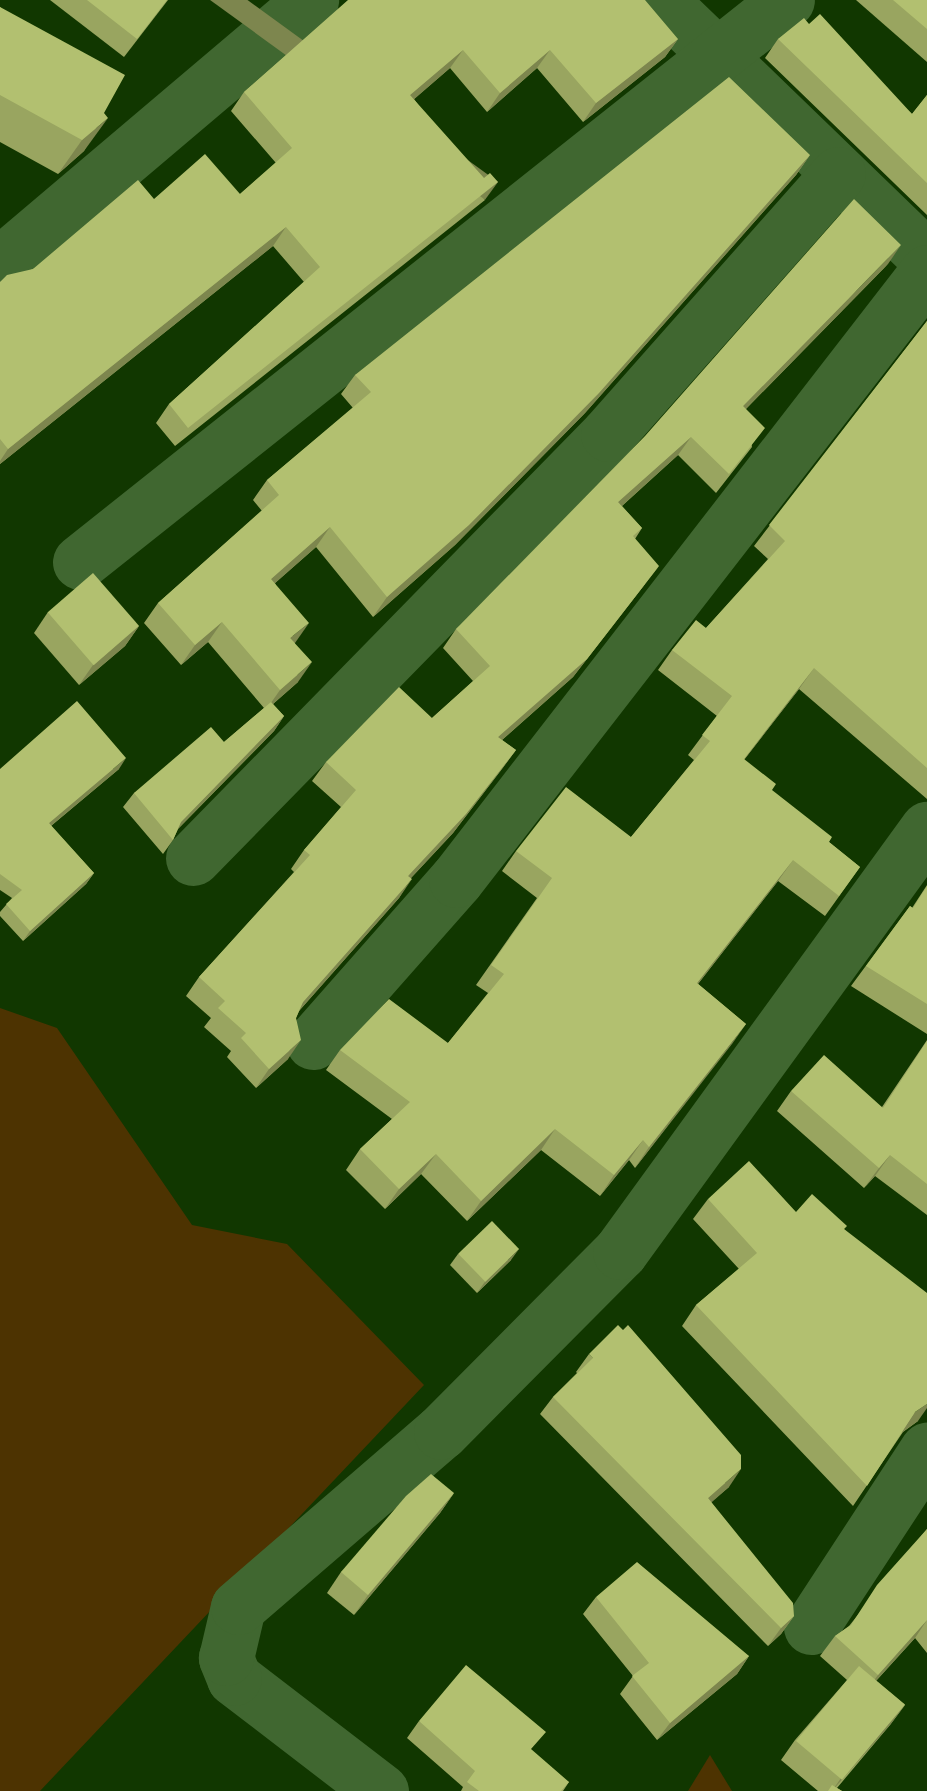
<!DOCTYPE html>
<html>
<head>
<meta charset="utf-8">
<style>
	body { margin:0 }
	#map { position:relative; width:927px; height:1791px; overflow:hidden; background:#113700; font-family:"Golos Text",sans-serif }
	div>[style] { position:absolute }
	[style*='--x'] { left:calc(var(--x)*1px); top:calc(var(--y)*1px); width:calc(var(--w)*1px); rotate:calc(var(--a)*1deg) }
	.green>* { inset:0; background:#4d3301 }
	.minor>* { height:55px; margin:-27.5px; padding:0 27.5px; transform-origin:27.5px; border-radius:27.5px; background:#406730 }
	.wall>* { inset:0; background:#99a560 }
	.shaded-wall>* { inset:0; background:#7d864e; transform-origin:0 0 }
	.building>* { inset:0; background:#b2c070; transform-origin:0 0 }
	span { translate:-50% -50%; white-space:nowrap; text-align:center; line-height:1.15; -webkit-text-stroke:10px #113700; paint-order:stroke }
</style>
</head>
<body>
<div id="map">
	<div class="green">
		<i style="clip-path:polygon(0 1008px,57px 1028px,192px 1225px,287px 1244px,424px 1385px,40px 1791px,0 1791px)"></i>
		<i style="clip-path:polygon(710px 1755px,732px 1791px,688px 1791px)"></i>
	</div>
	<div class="minor">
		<i style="--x:660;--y:0;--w:371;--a:44"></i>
		<i style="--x:0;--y:264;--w:408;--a:-40.3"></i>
		<i style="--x:80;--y:562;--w:903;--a:-38.48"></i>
		<i style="--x:193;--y:858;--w:593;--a:-45.61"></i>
		<i style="--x:608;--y:434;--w:347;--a:-48.5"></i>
		<i style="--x:313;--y:1042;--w:216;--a:-48.6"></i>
		<i style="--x:456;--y:880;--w:769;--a:-52.24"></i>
		<i style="--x:811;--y:1627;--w:212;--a:-56.8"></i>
		<i style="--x:381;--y:1791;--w:185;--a:-142.5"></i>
		<i style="--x:234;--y:1678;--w:22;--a:-112"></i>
		<i style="--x:226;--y:1658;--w:52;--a:-76.8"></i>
		<i style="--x:238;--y:1607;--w:268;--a:-40.8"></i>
		<i style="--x:441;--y:1432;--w:254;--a:-45.2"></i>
		<i style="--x:620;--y:1252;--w:523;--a:-54.03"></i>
	</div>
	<div class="wall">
		<i style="clip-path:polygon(50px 0,168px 0,124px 57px)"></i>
		<i style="clip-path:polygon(856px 0,927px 0,927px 62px)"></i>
		<i style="clip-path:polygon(344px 5px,678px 39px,665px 57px,583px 122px,537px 68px,487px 112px,450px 68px,414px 99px,485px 200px,175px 446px,156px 423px,169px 404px,304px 282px,273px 246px,0 464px,0 282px,33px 269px,154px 199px,240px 194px,276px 163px,231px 111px,244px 92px)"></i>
		<i style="clip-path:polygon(0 7px,104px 113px,84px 151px,58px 174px,0 142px)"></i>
		<i style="clip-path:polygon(809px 24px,912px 114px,927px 95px,927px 215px,765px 58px,778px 39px)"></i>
		<i style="clip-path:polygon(810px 155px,796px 175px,585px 413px,455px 545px,373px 617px,316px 547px,275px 583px,295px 643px,298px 682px,273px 704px,284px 716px,274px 731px,178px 829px,173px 840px,163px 854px,123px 807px,134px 793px,224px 742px,264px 708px,208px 642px,181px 665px,144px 623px,158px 603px,262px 511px,253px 500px,267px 480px,353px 408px,341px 394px,355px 375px)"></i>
		<i style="clip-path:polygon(888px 264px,746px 409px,752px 447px,716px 493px,678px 455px,622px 506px,642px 528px,635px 539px,645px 584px,573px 677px,502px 740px,516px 750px,502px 769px,453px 833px,411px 878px,399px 898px,299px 1011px,296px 1018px,288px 1059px,256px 1088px,227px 1057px,231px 1051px,204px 1027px,211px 1018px,186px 996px,199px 977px,294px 872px,291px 869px,304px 850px,341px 807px,312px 781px,326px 762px,432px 718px,473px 681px,443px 648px,456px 629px)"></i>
		<i style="clip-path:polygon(927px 321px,927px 799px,799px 689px,744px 760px,772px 791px,829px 842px,860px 867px,825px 916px,778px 881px,698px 984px,746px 1024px,635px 1168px,629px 1160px,600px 1196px,541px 1150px,467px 1221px,421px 1174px,385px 1209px,346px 1170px,360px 1149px,392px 1119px,326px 1070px,340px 1050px,448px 1043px,488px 993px,476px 985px,537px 898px,502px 871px,516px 851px,631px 837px,694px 760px,688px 755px,717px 716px,658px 670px,672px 650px,706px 628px,768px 559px,754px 546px)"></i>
		<i style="clip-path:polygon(48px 612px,139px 626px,125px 646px,79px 685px,34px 633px)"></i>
		<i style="clip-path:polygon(0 769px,119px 769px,51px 826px,94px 873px,86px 884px,23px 941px,0 916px,0 912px,12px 898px,0 890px)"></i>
		<i style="clip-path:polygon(927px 885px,927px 1034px,851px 986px,910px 906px,912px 908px)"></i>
		<i style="clip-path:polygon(927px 1040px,927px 1215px,875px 1176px,864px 1188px,777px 1111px,791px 1091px,882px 1107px)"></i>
		<i style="clip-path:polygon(708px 1199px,796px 1212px,845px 1230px,918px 1421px,903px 1432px,853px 1506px,682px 1326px,696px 1305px,739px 1269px,693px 1219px)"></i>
		<i style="clip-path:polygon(458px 1254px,511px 1260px,477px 1293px,450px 1265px)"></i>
		<i style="clip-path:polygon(589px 1354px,729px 1487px,711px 1502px,794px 1616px,781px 1634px,768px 1646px,540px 1414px,553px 1397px,577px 1373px,576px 1372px)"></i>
		<i style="clip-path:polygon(454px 1493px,440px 1513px,354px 1615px,327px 1593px,341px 1572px)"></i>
		<i style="clip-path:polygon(927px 1529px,927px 1653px,915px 1638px,876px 1681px,905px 1705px,890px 1725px,837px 1788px,842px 1791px,818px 1791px,781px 1760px,795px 1740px,847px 1680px,820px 1656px,835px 1636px,849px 1626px)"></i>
		<i style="clip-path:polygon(596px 1597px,749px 1656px,737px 1674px,657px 1740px,620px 1694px,633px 1676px,583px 1614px)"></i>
		<i style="clip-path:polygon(419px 1721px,569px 1782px,563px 1791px,461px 1791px,463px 1787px,407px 1738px)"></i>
	</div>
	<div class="shaded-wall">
		<i style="clip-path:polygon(678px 39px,665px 57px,583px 122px,596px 103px)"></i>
		<i style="clip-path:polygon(463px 50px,450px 68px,397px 114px,410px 95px)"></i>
		<i style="clip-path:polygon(550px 50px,537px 68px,487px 112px,500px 93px)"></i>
		<i style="clip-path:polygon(108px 118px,84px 151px,58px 174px,82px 140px)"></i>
		<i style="clip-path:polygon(810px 155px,796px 175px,585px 413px,455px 545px,373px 617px,387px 597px)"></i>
		<i style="left:498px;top:182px;width:22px;height:396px;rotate:126deg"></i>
		<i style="clip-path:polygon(286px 227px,273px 246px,0 464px,0 461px,8px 449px)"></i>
		<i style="clip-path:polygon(901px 245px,888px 264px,730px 425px,743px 406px)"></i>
		<i style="clip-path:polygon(691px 437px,678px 455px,605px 521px,618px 502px)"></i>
		<i style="clip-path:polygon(330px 527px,316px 547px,257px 599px,271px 579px)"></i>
		<i style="clip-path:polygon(659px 566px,573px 677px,485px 755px,498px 737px)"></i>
		<i style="clip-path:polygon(222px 622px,208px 642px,181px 665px,195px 645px)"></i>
		<i style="clip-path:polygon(309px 623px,295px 643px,290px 638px)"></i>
		<i style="clip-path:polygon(139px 626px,125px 646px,79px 685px,93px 665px)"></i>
		<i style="clip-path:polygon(312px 662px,298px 682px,266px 710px,280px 690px)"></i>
		<i style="clip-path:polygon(814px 668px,799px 689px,729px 779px,744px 759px)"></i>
		<i style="clip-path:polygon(284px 716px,274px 731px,171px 836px,181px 822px)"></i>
		<i style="clip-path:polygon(516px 750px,453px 833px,395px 895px,408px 876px)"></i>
		<i style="clip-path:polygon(126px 758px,119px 769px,41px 834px,49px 823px)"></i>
		<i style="clip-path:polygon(793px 860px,778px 881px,683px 1003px,697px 983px)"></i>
		<i style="clip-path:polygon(94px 873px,86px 884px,23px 941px,30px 931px)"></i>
		<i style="clip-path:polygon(412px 879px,399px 898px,290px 1021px,303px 1002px)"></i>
		<i style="clip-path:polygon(746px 1024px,732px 1044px,635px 1168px,649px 1147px)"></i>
		<i style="clip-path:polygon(301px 1040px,288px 1059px,256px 1088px,269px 1069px)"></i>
		<i style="clip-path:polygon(555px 1129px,541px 1150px,467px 1221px,481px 1201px)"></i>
		<i style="clip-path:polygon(643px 1140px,629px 1160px,600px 1196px,614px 1175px)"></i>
		<i style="clip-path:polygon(436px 1154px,421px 1174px,385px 1209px,399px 1189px)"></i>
		<i style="clip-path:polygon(890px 1155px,875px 1176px,864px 1188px,879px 1168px)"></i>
		<i style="clip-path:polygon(519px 1249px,511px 1260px,477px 1293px,484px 1283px)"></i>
		<i style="clip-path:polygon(927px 1404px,927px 1408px,918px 1421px,901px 1433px,915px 1412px)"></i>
		<i style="clip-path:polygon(741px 1469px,729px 1487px,696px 1516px,708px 1498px)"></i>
		<i style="clip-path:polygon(454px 1493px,440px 1513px,354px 1615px,368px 1595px)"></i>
		<i style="clip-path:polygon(794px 1616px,781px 1634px,768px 1646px,781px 1628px)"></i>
		<i style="clip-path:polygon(927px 1620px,915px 1638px,863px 1695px,878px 1675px)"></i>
		<i style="clip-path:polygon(749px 1656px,737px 1674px,657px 1740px,670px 1723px)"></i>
		<i style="clip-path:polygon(905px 1705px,890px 1725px,832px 1791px,841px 1778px)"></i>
	</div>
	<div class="building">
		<i style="clip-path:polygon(87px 0,167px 0,137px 39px)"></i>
		<i style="clip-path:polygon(348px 0,645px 0,678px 39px,596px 103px,550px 50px,500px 93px,463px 50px,410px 95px,484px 178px,490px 173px,498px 182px,188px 428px,169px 404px,320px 267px,286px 227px,8px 449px,0 439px,0 282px,7px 275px,33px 269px,138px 180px,154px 199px,205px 154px,240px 194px,292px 148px,244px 92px)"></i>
		<i style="clip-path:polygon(893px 0,927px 0,927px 29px)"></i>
		<i style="clip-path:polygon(0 7px,125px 75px,104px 113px,108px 118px,82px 140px,0 95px)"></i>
		<i style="clip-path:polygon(820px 14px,912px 114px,927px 95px,927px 183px,778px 39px,804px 18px,809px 24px)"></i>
		<i style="clip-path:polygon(729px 77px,810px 155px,599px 393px,469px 525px,387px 597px,330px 527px,271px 579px,309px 623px,290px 638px,312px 662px,280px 690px,222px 622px,195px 645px,158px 603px,279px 495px,267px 480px,371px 392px,355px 375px)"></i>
		<i style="clip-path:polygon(854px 199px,901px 245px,743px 406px,765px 428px,729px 474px,691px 437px,618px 502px,642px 528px,633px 536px,659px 566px,587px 659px,498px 737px,516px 750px,466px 814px,408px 876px,412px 879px,303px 1002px,296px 1018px,301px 1040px,269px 1069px,241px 1038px,246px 1033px,218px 1008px,225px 1001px,199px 977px,310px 855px,304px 850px,356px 790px,326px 762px,399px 687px,432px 718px,490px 666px,456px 629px,645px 436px)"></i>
		<i style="clip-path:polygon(927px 321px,927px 768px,814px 668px,744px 759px,776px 784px,772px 790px,832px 837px,829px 842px,860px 867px,839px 896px,793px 860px,697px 983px,746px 1024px,649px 1147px,643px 1140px,614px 1175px,555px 1129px,481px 1201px,436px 1154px,399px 1189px,360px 1149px,410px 1102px,340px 1050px,389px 999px,448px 1043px,504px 974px,491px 965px,552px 878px,516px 851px,566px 787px,631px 837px,710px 741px,702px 735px,732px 696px,672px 650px,696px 620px,706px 628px,785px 541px,769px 525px)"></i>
		<i style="left:93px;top:573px;width:70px;height:60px;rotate:49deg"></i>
		<i style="clip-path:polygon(77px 701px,126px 758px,49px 823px,94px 873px,30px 931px,6px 904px,22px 890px,0 874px,0 769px)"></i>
		<i style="clip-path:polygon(271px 702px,284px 716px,181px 822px,173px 840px,134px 793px,211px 727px,224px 742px)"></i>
		<i style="clip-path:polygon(927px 886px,927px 1004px,866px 966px,910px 906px,913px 908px)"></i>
		<i style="clip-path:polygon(927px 1041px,927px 1184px,890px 1155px,879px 1168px,791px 1091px,824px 1055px,883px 1108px)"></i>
		<i style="clip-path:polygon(749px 1161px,796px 1212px,812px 1194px,847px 1226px,844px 1229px,927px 1293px,927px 1404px,915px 1412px,867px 1486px,696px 1305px,757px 1253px,708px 1199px)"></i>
		<i style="left:492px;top:1221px;width:39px;height:47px;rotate:46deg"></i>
		<i style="clip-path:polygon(618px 1325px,623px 1330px,628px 1325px,741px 1455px,741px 1469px,708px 1498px,793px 1603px,794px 1616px,781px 1628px,553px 1397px,593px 1358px,589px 1354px)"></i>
		<i style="clip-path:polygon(431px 1474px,454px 1493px,368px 1595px,341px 1572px,406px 1496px)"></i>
		<i style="clip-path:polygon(927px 1529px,927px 1620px,878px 1675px,835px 1636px,851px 1625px,877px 1585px)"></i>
		<i style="clip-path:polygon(637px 1562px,749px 1656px,670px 1723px,632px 1676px,649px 1663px,596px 1597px)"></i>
		<i style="clip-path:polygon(466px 1665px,546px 1732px,531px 1749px,569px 1782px,561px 1791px,479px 1791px,467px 1782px,475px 1771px,419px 1721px)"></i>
		<i style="left:859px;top:1666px;width:60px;height:98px;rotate:40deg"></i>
		<i style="clip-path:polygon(832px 1785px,842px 1791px,828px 1791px)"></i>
	</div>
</div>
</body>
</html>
